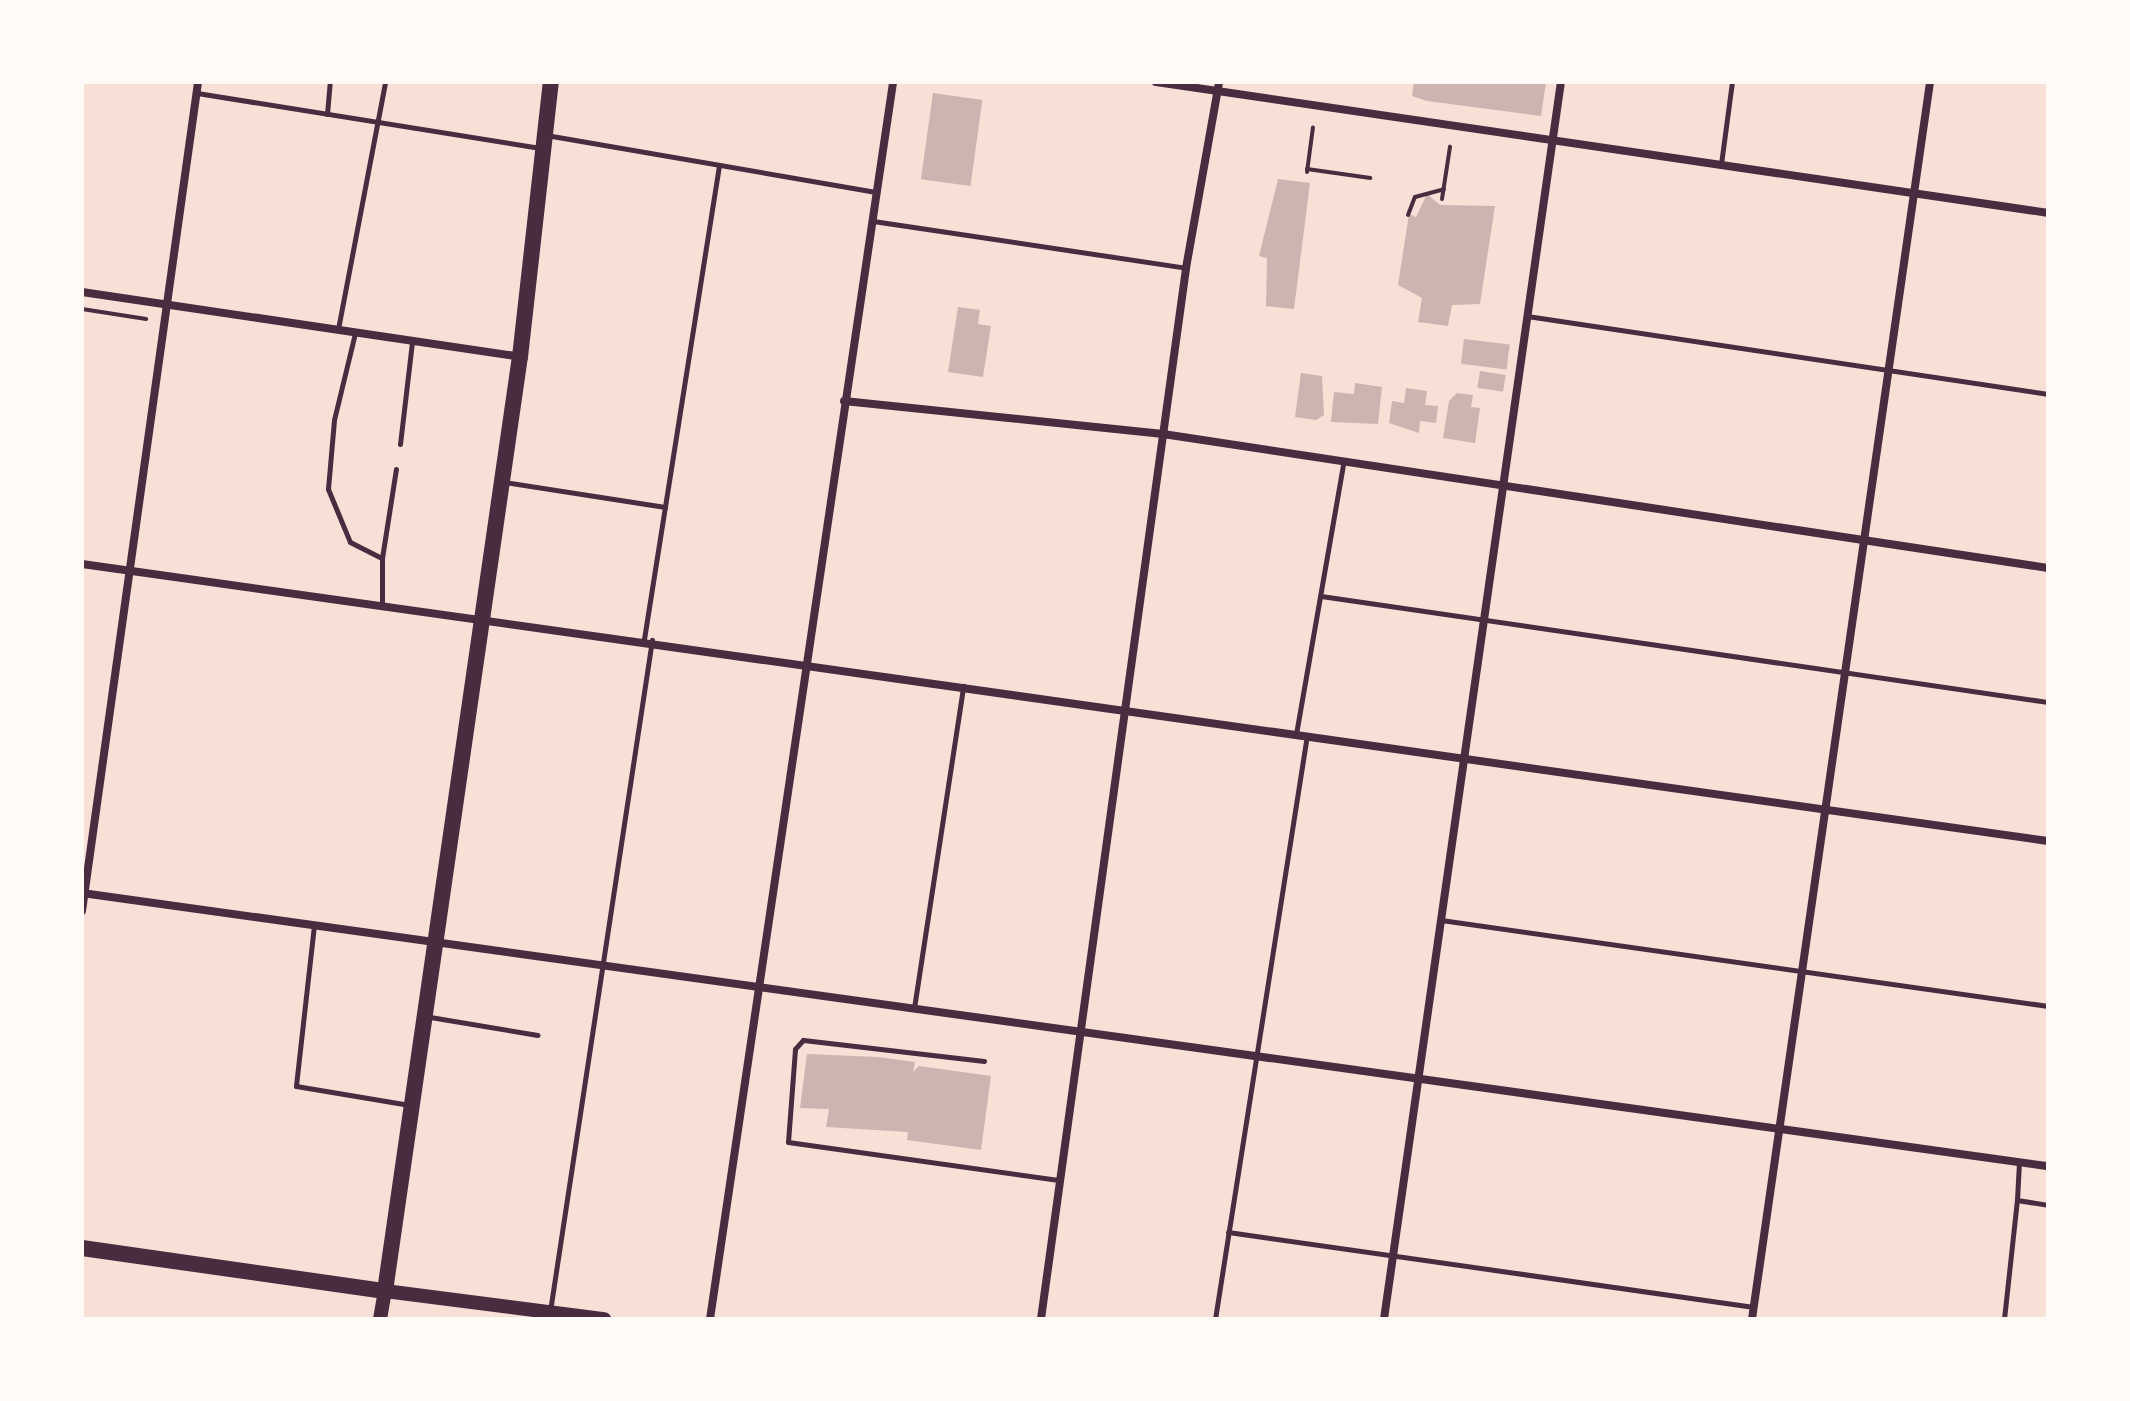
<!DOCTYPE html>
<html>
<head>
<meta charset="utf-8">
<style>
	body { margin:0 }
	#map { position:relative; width:2130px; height:1401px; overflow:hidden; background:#f7e1d7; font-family:"Fira Sans Condensed",sans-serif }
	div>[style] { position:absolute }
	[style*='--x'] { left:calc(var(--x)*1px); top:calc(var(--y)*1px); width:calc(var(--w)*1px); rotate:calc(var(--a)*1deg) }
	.building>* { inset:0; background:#ccb4b1; transform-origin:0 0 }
	.path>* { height:4px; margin:-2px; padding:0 2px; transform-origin:2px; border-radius:2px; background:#4a2c40 }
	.service>* { height:5px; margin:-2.5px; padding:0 2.5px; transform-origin:2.5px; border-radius:2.5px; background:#4a2c40 }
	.minor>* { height:8px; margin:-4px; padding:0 4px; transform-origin:4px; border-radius:4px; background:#4a2c40 }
	.secondary>* { height:14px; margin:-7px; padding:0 7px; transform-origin:7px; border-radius:7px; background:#4a2c40 }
	.primary>* { height:16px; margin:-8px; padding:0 8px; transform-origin:8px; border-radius:8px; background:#4a2c40 }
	span { translate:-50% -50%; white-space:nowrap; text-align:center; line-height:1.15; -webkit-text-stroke:8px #fffaf5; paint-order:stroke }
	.frame { position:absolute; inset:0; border:84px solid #fffaf5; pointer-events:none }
</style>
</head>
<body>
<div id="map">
	<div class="building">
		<i style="clip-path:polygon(1414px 82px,1546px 82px,1541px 116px,1427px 101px,1412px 96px)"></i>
		<i style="left:933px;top:93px;width:50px;height:87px;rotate:8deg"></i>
		<i style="clip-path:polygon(1278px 179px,1310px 183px,1294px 309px,1266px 306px,1267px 258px,1259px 256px)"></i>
		<i style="clip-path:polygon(1427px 194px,1440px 205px,1495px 206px,1480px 304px,1452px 305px,1448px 326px,1418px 322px,1422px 298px,1398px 285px,1409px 214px,1416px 217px)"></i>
		<i style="clip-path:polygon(958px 307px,980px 310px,978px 324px,991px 326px,983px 377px,948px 372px)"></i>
		<i style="left:1464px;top:339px;width:46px;height:25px;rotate:7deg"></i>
		<i style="left:1480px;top:371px;width:26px;height:17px;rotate:9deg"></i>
		<i style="clip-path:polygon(1301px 373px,1322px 376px,1324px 415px,1316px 420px,1295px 417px)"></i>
		<i style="clip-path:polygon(1355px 383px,1382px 387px,1378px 424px,1331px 422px,1334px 392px,1354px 394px)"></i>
		<i style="clip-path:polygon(1406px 388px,1427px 391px,1425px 405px,1438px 406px,1436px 423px,1420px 421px,1419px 433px,1389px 423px,1392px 401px,1404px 403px)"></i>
		<i style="clip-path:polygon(1457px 393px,1473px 395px,1471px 407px,1480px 408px,1475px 443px,1443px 438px,1449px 401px)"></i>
		<i style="clip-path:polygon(807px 1054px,878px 1057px,915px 1062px,913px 1072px,919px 1066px,991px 1076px,981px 1150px,907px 1140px,908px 1132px,826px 1127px,829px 1109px,800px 1108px)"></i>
	</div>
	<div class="path">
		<i style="--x:1307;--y:169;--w:64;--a:8.1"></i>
		<i style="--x:1307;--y:172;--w:45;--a:-82.4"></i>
		<i style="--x:1442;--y:199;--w:53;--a:-81.3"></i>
		<i style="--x:1408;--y:215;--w:19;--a:-69"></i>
		<i style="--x:1415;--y:197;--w:30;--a:-15"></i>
		<i style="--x:82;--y:309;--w:65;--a:8.9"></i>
	</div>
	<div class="service">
		<i style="--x:197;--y:93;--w:346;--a:9.1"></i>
		<i style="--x:327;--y:114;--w:32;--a:-85"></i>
		<i style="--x:546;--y:135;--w:336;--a:9.8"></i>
		<i style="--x:1721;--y:164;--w:83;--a:-82.4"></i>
		<i style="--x:873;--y:221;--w:317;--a:8.5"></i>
		<i style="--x:1527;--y:316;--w:527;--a:8.51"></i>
		<i style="--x:338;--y:329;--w:251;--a:-79.2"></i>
		<i style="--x:355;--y:333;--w:89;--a:103.6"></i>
		<i style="--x:334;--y:420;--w:69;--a:95"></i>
		<i style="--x:328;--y:489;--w:57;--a:67.5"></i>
		<i style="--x:350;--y:542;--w:36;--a:27"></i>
		<i style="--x:382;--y:558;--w:46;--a:90"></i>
		<i style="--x:400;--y:444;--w:103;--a:-83.3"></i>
		<i style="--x:504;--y:482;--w:163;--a:8.8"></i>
		<i style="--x:382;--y:558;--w:90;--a:-81.1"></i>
		<i style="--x:1321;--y:596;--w:735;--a:8.3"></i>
		<i style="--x:644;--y:639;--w:480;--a:-81"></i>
		<i style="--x:1296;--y:734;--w:278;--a:-80.1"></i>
		<i style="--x:1441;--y:920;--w:613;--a:8.06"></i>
		<i style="--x:314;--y:925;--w:162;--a:96.4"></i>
		<i style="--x:296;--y:1086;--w:115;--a:9.5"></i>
		<i style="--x:914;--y:1008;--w:326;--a:-81.3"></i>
		<i style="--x:430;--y:1017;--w:109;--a:9.5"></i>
		<i style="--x:984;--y:1061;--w:182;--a:-173.4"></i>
		<i style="--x:803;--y:1040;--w:12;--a:132"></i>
		<i style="--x:795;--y:1049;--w:93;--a:94.3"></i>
		<i style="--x:788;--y:1142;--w:275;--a:8"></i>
		<i style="--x:2017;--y:1200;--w:38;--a:-87"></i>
		<i style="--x:1228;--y:1232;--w:531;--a:8.11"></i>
		<i style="--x:550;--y:1311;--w:679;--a:-81.36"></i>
		<i style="--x:1215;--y:1319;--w:591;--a:-81.05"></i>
		<i style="--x:2004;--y:1319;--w:120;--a:-83.8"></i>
		<i style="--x:2017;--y:1200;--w:31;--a:9"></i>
	</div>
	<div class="minor">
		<i style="--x:1156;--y:82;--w:902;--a:8.35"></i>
		<i style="--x:82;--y:292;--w:443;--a:8.4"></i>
		<i style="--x:844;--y:401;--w:321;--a:5.9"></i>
		<i style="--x:1163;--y:434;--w:895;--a:8.61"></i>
		<i style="--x:82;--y:564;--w:1985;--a:8.02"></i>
		<i style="--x:82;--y:893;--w:1985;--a:7.91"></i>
		<i style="--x:82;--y:911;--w:837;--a:-82.03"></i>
		<i style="--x:710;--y:1319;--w:1250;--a:-81.58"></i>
		<i style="--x:1041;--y:1319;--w:1061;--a:-82.14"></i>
		<i style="--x:1186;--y:268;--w:189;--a:-79.9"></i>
		<i style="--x:1384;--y:1319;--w:1250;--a:-81.86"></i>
		<i style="--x:1752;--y:1319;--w:1250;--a:-81.81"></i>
	</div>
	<div class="secondary">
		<i style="--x:380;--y:1319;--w:28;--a:-80"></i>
		<i style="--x:385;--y:1291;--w:221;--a:7.3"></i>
	</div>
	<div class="primary">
		<i style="--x:82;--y:1248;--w:306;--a:8.1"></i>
		<i style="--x:385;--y:1291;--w:944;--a:-81.78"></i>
		<i style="--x:520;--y:357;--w:277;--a:-83.6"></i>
	</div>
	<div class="frame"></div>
</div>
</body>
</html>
